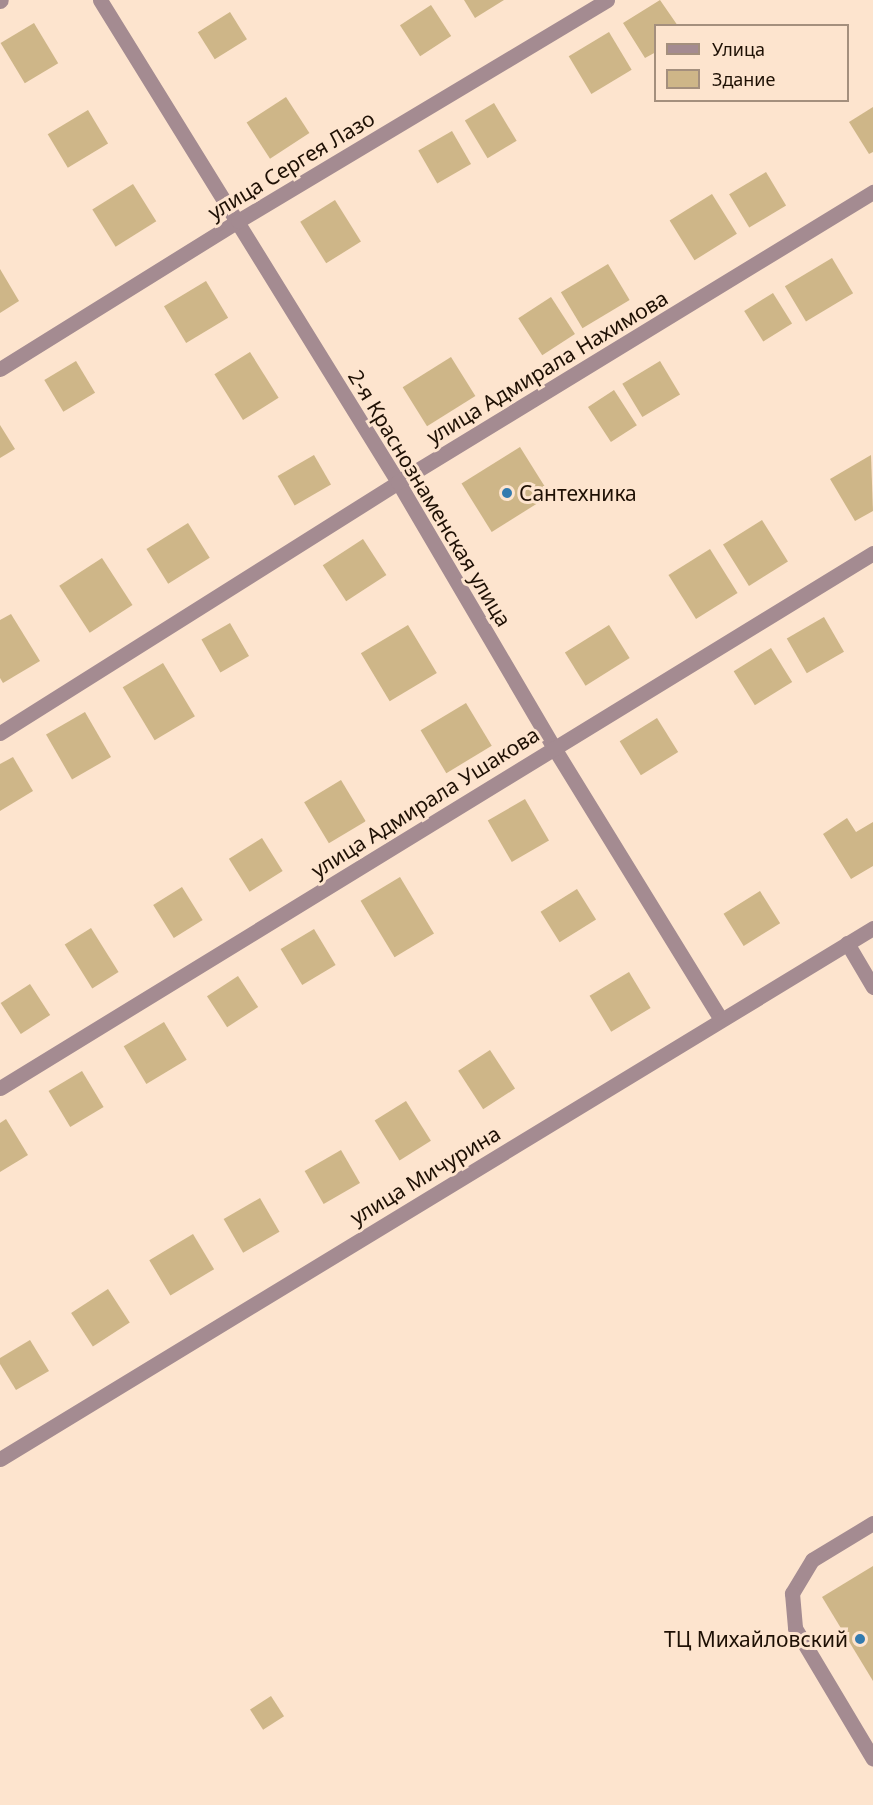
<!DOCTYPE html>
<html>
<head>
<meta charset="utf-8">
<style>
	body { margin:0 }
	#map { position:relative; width:873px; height:1805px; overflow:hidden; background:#fde4ce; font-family:"Noto Sans",sans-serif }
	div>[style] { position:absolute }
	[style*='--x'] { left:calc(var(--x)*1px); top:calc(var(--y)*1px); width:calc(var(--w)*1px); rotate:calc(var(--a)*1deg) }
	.building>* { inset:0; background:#ceb688; transform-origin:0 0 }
	.service>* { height:15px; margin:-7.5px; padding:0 7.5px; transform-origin:7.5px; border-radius:7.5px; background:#a48b91 }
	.minor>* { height:15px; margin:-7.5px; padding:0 7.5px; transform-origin:7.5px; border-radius:7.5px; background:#a48b91 }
	.tertiary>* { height:15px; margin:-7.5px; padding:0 7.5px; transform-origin:7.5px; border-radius:7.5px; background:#a48b91 }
	.dots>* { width:16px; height:16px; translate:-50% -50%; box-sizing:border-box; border:3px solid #fde4ce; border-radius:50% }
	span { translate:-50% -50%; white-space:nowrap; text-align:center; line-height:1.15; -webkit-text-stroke:6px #fde4ce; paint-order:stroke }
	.street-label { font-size:21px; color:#1e1004 }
	.poi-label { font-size:21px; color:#1e1004 }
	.left { translate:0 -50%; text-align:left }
	.right { translate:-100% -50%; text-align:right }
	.legend { position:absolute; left:654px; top:24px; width:195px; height:78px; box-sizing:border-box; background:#fde4ce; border:2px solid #a48f7d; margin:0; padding:8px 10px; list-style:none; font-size:18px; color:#1e1004 }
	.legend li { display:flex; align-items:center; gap:12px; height:30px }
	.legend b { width:30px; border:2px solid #a48f7d }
</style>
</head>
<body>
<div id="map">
	<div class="building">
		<i style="clip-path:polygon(464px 0,504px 0,475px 18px)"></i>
		<i style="clip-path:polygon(660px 0,678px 26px,656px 26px,656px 52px,645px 58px,623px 23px)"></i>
		<i style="left:431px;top:5px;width:37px;height:37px;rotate:57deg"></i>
		<i style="left:230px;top:12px;width:32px;height:38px;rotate:58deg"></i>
		<i style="left:34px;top:23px;width:47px;height:39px;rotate:59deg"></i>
		<i style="left:609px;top:32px;width:44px;height:47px;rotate:59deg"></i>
		<i style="left:286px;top:97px;width:43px;height:47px;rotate:57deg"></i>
		<i style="left:494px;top:103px;width:44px;height:34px;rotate:59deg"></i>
		<i style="clip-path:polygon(873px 107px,873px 152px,869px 154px,849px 122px)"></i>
		<i style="left:88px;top:110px;width:39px;height:47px;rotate:59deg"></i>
		<i style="left:452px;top:131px;width:38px;height:39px;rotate:60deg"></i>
		<i style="left:766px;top:172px;width:39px;height:43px;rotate:59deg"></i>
		<i style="left:133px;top:184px;width:44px;height:48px;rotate:58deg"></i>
		<i style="left:712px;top:194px;width:47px;height:50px;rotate:58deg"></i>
		<i style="left:335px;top:200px;width:49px;height:41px;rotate:58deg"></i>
		<i style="left:832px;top:258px;width:41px;height:55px;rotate:59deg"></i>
		<i style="left:608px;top:264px;width:42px;height:55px;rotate:59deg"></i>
		<i style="clip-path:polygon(0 269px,19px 301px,0 313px)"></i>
		<i style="left:206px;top:281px;width:43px;height:49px;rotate:59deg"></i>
		<i style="left:773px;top:293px;width:36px;height:34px;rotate:58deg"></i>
		<i style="left:551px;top:297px;width:44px;height:39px;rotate:57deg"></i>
		<i style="left:250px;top:352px;width:54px;height:42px;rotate:58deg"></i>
		<i style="left:451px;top:357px;width:46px;height:57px;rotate:58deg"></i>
		<i style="left:76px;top:361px;width:37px;height:37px;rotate:59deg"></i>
		<i style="left:660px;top:361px;width:39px;height:44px;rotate:59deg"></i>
		<i style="left:614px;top:390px;width:42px;height:31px;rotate:57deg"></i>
		<i style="clip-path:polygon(0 425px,15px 449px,0 458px)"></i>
		<i style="left:520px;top:447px;width:57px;height:69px;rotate:58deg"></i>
		<i style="left:314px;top:455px;width:34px;height:42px;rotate:60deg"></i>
		<i style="clip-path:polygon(871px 455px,873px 511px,855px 521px,830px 479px)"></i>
		<i style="left:762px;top:520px;width:49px;height:46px;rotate:58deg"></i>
		<i style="left:188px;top:523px;width:41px;height:49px;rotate:58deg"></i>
		<i style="left:363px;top:539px;width:43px;height:48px;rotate:57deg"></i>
		<i style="left:710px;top:549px;width:52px;height:49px;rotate:58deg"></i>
		<i style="left:102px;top:558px;width:56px;height:51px;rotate:57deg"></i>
		<i style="clip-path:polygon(11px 614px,40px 661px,3px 683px,0 678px,0 620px)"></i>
		<i style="left:824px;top:617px;width:40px;height:43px;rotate:60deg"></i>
		<i style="left:230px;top:623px;width:38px;height:33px;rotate:60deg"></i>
		<i style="left:408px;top:625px;width:56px;height:55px;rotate:59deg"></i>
		<i style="left:609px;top:625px;width:39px;height:52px;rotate:58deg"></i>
		<i style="left:771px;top:648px;width:40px;height:44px;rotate:58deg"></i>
		<i style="left:163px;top:663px;width:62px;height:47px;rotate:59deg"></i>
		<i style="left:466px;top:703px;width:50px;height:53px;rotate:59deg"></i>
		<i style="left:85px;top:712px;width:52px;height:45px;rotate:60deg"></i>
		<i style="left:657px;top:718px;width:40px;height:44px;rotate:58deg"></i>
		<i style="clip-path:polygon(13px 757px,33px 791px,0 811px,0 764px)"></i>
		<i style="left:341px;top:780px;width:48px;height:43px;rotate:59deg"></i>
		<i style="left:525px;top:799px;width:48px;height:43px;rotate:60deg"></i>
		<i style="clip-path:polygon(847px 818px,856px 832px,873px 822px,873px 866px,851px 879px,823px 834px)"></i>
		<i style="left:262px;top:838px;width:39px;height:39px;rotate:58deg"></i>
		<i style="left:400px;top:877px;width:66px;height:46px;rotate:59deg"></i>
		<i style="left:182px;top:887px;width:39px;height:34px;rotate:58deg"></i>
		<i style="left:577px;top:889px;width:36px;height:43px;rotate:58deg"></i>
		<i style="left:760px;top:891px;width:38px;height:43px;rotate:58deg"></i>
		<i style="left:91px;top:928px;width:52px;height:31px;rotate:58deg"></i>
		<i style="left:314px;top:929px;width:42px;height:39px;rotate:59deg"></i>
		<i style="left:629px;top:972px;width:42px;height:46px;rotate:59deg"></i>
		<i style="left:238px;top:976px;width:37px;height:37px;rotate:57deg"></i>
		<i style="left:30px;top:984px;width:37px;height:35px;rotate:57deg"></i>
		<i style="left:164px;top:1022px;width:44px;height:47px;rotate:59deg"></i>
		<i style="left:490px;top:1050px;width:46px;height:38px;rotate:57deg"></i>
		<i style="left:82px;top:1071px;width:42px;height:39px;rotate:59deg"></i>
		<i style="left:406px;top:1101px;width:47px;height:37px;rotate:58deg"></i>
		<i style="clip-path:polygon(6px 1119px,28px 1155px,0 1172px,0 1123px)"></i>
		<i style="left:341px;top:1150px;width:38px;height:42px;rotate:60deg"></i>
		<i style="left:260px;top:1198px;width:39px;height:42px;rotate:60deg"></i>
		<i style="left:193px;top:1234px;width:41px;height:51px;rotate:59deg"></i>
		<i style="left:108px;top:1289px;width:40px;height:44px;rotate:57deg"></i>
		<i style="clip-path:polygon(30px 1340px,49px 1371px,16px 1390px,0 1364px,0 1358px)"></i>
		<i style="clip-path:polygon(873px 1566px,873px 1681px,822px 1597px)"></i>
		<i style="left:271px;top:1696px;width:24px;height:25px;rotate:57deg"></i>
	</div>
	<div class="service">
		<i style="--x:873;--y:1523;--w:71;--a:148.8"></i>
		<i style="--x:812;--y:1560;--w:39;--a:121"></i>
		<i style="--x:792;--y:1593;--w:35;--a:85"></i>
		<i style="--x:795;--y:1628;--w:152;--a:59.2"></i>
	</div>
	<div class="minor">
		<i style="--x:100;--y:0;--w:567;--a:58.27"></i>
		<i style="--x:398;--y:482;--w:308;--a:59.6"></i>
		<i style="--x:554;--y:748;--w:318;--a:58.4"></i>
		<i style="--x:0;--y:1;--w:1;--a:-45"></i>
		<i style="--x:0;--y:369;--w:280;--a:-31.9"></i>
		<i style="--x:238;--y:221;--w:430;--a:-30.9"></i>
		<i style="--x:0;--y:733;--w:471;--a:-32.2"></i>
		<i style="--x:398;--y:482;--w:557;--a:-31.41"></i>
		<i style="--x:0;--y:1088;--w:1024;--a:-31.5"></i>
	</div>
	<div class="tertiary">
		<i style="--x:847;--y:943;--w:51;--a:59.4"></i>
		<i style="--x:0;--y:1459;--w:1022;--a:-31.31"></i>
	</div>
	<div class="dots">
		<i style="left:507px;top:493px;background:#337baf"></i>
		<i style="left:860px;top:1639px;background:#337baf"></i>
	</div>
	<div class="street-label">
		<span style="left:291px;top:165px;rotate:-31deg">улица Сергея Лазо</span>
		<span style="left:547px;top:367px;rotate:-31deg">улица Адмирала Нахимова</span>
		<span style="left:430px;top:498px;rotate:59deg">2-я Краснознаменская улица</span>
		<span style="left:425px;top:802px;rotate:-32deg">улица Адмирала Ушакова</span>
		<span style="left:425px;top:1175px;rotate:-31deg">улица Мичурина</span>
	</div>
	<div class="poi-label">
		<span class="left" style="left:519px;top:493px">Сантехника</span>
		<span class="right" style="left:848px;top:1639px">ТЦ Михайловский</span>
	</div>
	<ul class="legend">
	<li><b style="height:8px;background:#a48b91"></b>Улица</li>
	<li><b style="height:16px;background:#ceb688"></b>Здание</li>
	</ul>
</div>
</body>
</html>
